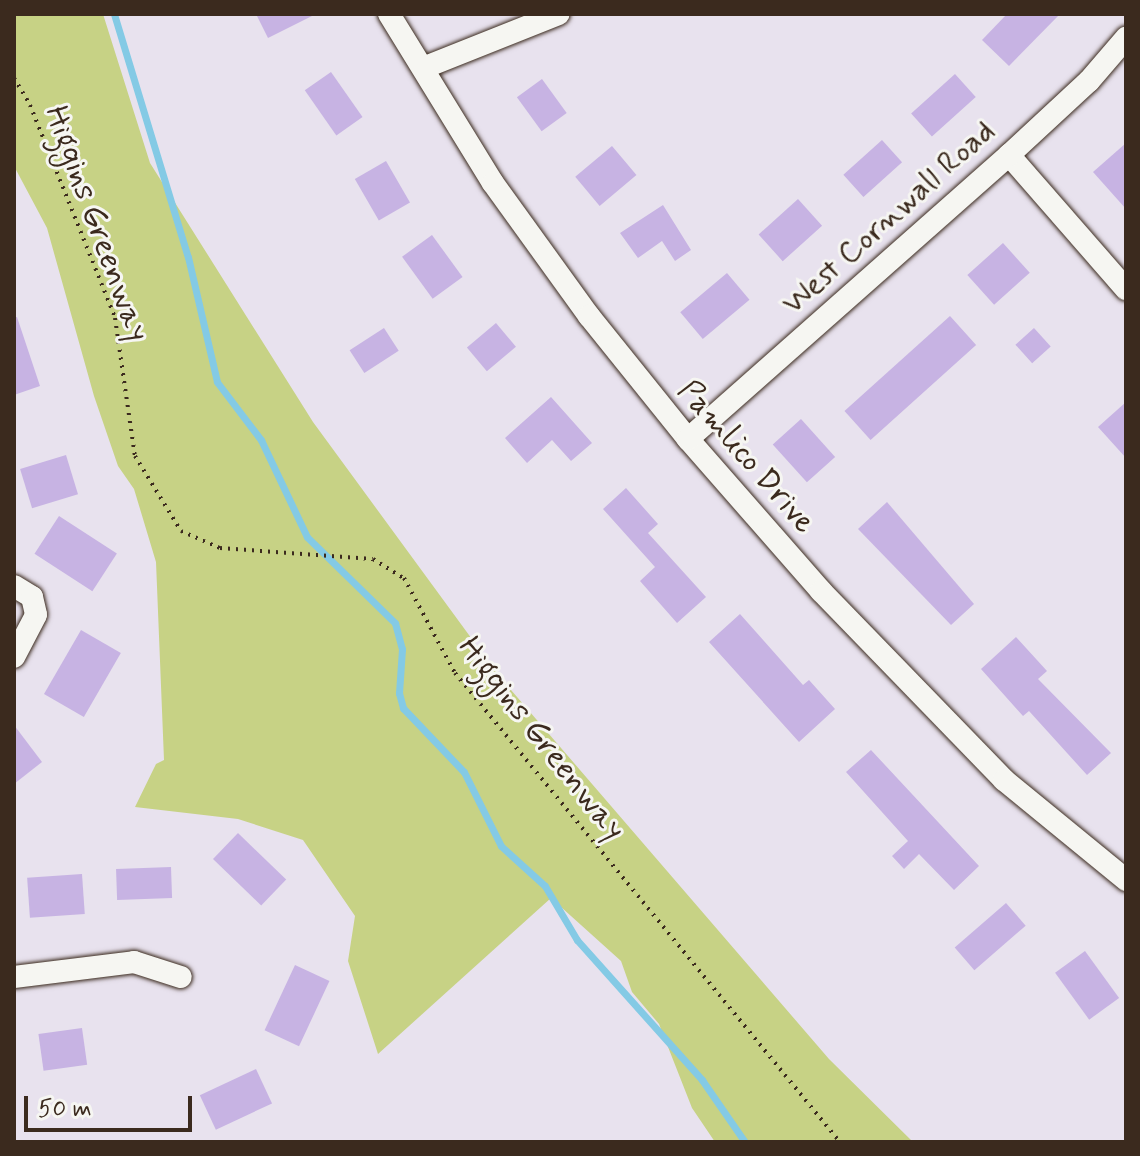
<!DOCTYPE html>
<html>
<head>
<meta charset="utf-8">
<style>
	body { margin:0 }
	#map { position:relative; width:1140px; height:1156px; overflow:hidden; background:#e8e2ee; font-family:Mynerve,sans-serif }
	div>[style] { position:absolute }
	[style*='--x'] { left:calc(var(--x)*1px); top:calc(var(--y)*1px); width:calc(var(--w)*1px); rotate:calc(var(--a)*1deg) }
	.green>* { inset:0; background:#c7d285 }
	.stream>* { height:7px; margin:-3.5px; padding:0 3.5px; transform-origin:3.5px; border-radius:3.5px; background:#84cae5 }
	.building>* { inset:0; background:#c7b3e3; transform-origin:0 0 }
	.path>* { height:4px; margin-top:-2px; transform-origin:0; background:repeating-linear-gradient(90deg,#3b2a1e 0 2px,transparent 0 8px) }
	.roads { filter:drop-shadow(0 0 2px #3b2a1e) drop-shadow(0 0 2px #3b2a1e) }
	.street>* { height:22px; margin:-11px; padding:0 11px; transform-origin:11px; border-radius:11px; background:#f6f6f2 }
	span { translate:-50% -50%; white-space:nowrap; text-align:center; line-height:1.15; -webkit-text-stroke:6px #f6f6f2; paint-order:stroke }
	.street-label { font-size:32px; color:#3b2a1e }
	.frame { position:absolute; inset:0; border:16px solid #3b2a1e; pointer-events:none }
	.scale { position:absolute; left:24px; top:1096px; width:168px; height:36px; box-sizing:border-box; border:4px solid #3b2a1e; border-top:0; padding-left:10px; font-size:24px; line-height:28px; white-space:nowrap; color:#3b2a1e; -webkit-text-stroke:6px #f6f6f2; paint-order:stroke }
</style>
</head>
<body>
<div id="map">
	<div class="green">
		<i style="clip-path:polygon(14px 14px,103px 14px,150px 163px,313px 422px,499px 676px,829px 1059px,913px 1142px,715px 1142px,692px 1108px,659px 1024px,632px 992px,621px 961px,551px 898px,378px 1054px,348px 961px,355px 916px,303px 840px,238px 819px,135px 807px,156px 764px,164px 760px,156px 562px,134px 489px,118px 466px,94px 396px,47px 228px,14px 166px)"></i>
	</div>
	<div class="stream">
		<i style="--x:114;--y:14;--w:254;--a:73.1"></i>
		<i style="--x:188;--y:257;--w:128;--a:76.9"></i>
		<i style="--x:217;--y:382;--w:73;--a:52.8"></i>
		<i style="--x:261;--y:440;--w:107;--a:64.6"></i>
		<i style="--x:307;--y:537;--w:123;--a:44.3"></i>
		<i style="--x:395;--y:623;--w:27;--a:75"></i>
		<i style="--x:402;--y:649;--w:44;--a:93.9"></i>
		<i style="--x:399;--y:693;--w:16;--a:75"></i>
		<i style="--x:403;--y:708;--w:88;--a:46.4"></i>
		<i style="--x:464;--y:772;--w:83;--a:63.4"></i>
		<i style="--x:501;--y:846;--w:59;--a:42.3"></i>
		<i style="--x:545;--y:886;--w:63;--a:59.3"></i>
		<i style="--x:577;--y:940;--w:188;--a:48.2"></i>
		<i style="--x:702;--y:1080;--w:75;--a:55.3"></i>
	</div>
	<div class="building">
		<i style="clip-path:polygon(256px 14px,316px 14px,268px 38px)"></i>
		<i style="clip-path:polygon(1007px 14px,1060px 14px,1009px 66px,982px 40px)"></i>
		<i style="left:331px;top:72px;width:55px;height:32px;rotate:55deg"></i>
		<i style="left:955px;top:74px;width:31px;height:59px;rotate:48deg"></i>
		<i style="left:542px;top:79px;width:42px;height:31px;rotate:54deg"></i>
		<i style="left:882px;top:140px;width:30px;height:52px;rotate:48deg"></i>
		<i style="clip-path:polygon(1126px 143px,1126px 209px,1093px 172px)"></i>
		<i style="left:612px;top:146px;width:38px;height:48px;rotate:50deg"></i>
		<i style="left:386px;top:161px;width:48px;height:36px;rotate:60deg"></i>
		<i style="left:798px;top:199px;width:36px;height:53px;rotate:48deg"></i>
		<i style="clip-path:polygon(663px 205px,691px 250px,675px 261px,662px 241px,638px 258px,620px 233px)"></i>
		<i style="left:432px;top:235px;width:52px;height:37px;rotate:54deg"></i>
		<i style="left:1003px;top:243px;width:40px;height:48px;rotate:48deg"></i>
		<i style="left:727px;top:273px;width:35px;height:61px;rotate:50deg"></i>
		<i style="left:950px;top:316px;width:39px;height:142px;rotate:48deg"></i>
		<i style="clip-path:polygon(17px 317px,40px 386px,14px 395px,14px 318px)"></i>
		<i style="left:496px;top:323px;width:31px;height:38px;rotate:50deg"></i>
		<i style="left:384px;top:328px;width:27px;height:41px;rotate:57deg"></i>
		<i style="left:1034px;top:328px;width:25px;height:25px;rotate:48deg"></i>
		<i style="clip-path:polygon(551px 397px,592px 443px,571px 461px,552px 440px,527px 463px,505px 438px)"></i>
		<i style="clip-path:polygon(1126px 402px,1126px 458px,1098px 427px)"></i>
		<i style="left:801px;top:419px;width:51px;height:38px;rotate:48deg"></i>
		<i style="left:66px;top:455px;width:41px;height:48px;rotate:73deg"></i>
		<i style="clip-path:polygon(626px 488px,658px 524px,648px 533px,706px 597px,677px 623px,640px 581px,655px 567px,603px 509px)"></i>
		<i style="clip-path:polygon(887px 502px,974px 604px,951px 625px,858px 529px)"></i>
		<i style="left:59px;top:516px;width:69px;height:45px;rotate:33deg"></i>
		<i style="clip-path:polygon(740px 614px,803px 685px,809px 680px,835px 709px,799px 742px,709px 642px)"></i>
		<i style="left:81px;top:630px;width:46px;height:74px;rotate:30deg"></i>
		<i style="clip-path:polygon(1016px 637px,1047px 671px,1038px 679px,1111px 753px,1087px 775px,1029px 711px,1023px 716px,981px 669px)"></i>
		<i style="clip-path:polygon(14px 725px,42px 762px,14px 784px)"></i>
		<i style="clip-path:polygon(871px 750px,979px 866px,954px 890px,919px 854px,904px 869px,892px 856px,908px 841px,846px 772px)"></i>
		<i style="left:238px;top:833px;width:67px;height:36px;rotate:44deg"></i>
		<i style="left:171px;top:867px;width:31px;height:55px;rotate:88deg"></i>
		<i style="left:82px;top:874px;width:40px;height:55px;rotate:86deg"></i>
		<i style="left:1006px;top:903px;width:30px;height:68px;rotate:49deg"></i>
		<i style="left:1085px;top:951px;width:58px;height:37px;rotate:54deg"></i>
		<i style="left:295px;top:965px;width:38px;height:72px;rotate:25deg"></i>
		<i style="left:82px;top:1028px;width:37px;height:44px;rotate:82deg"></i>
		<i style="left:256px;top:1069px;width:38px;height:62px;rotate:65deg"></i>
	</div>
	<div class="path">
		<i style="--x:14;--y:78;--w:31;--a:59"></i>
		<i style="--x:30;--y:105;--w:229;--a:68.2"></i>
		<i style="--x:115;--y:318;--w:139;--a:81.8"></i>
		<i style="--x:135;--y:456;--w:88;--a:58.5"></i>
		<i style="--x:181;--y:531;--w:43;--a:23.6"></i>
		<i style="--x:220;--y:548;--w:153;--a:4.1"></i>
		<i style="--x:373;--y:559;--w:36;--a:32"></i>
		<i style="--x:404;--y:578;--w:108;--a:61.8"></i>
		<i style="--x:455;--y:673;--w:607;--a:50.62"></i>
	</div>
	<div class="roads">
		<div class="street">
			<i style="--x:389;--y:14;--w:198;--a:58.4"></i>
			<i style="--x:493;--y:183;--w:164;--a:54.2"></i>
			<i style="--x:589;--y:316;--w:158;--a:51.2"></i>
			<i style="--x:688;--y:439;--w:202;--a:48.8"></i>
			<i style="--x:821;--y:591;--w:263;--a:45.9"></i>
			<i style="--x:1004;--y:780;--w:158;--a:39.3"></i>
			<i style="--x:423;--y:68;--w:146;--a:-21.7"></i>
			<i style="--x:1009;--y:155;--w:178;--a:48.9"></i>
			<i style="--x:688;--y:439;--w:429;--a:-41.5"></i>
			<i style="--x:1009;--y:155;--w:109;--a:-42.8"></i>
			<i style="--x:1089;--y:81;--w:57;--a:-49.3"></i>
			<i style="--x:14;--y:586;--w:21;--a:31"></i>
			<i style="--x:32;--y:597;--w:18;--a:77"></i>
			<i style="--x:36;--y:615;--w:47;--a:117.6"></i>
			<i style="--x:14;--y:977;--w:121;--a:-7.1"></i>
			<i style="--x:134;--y:962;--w:49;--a:17.7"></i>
		</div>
	</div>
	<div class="street-label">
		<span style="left:889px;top:218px;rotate:-42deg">West Cornwall Road</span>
		<span style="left:96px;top:224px;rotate:70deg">Higgins Greenway</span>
		<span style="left:746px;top:457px;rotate:49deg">Pamlico Drive</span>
		<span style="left:541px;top:739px;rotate:52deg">Higgins Greenway</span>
	</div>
	<div class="frame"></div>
	<div class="scale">50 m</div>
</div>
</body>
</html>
